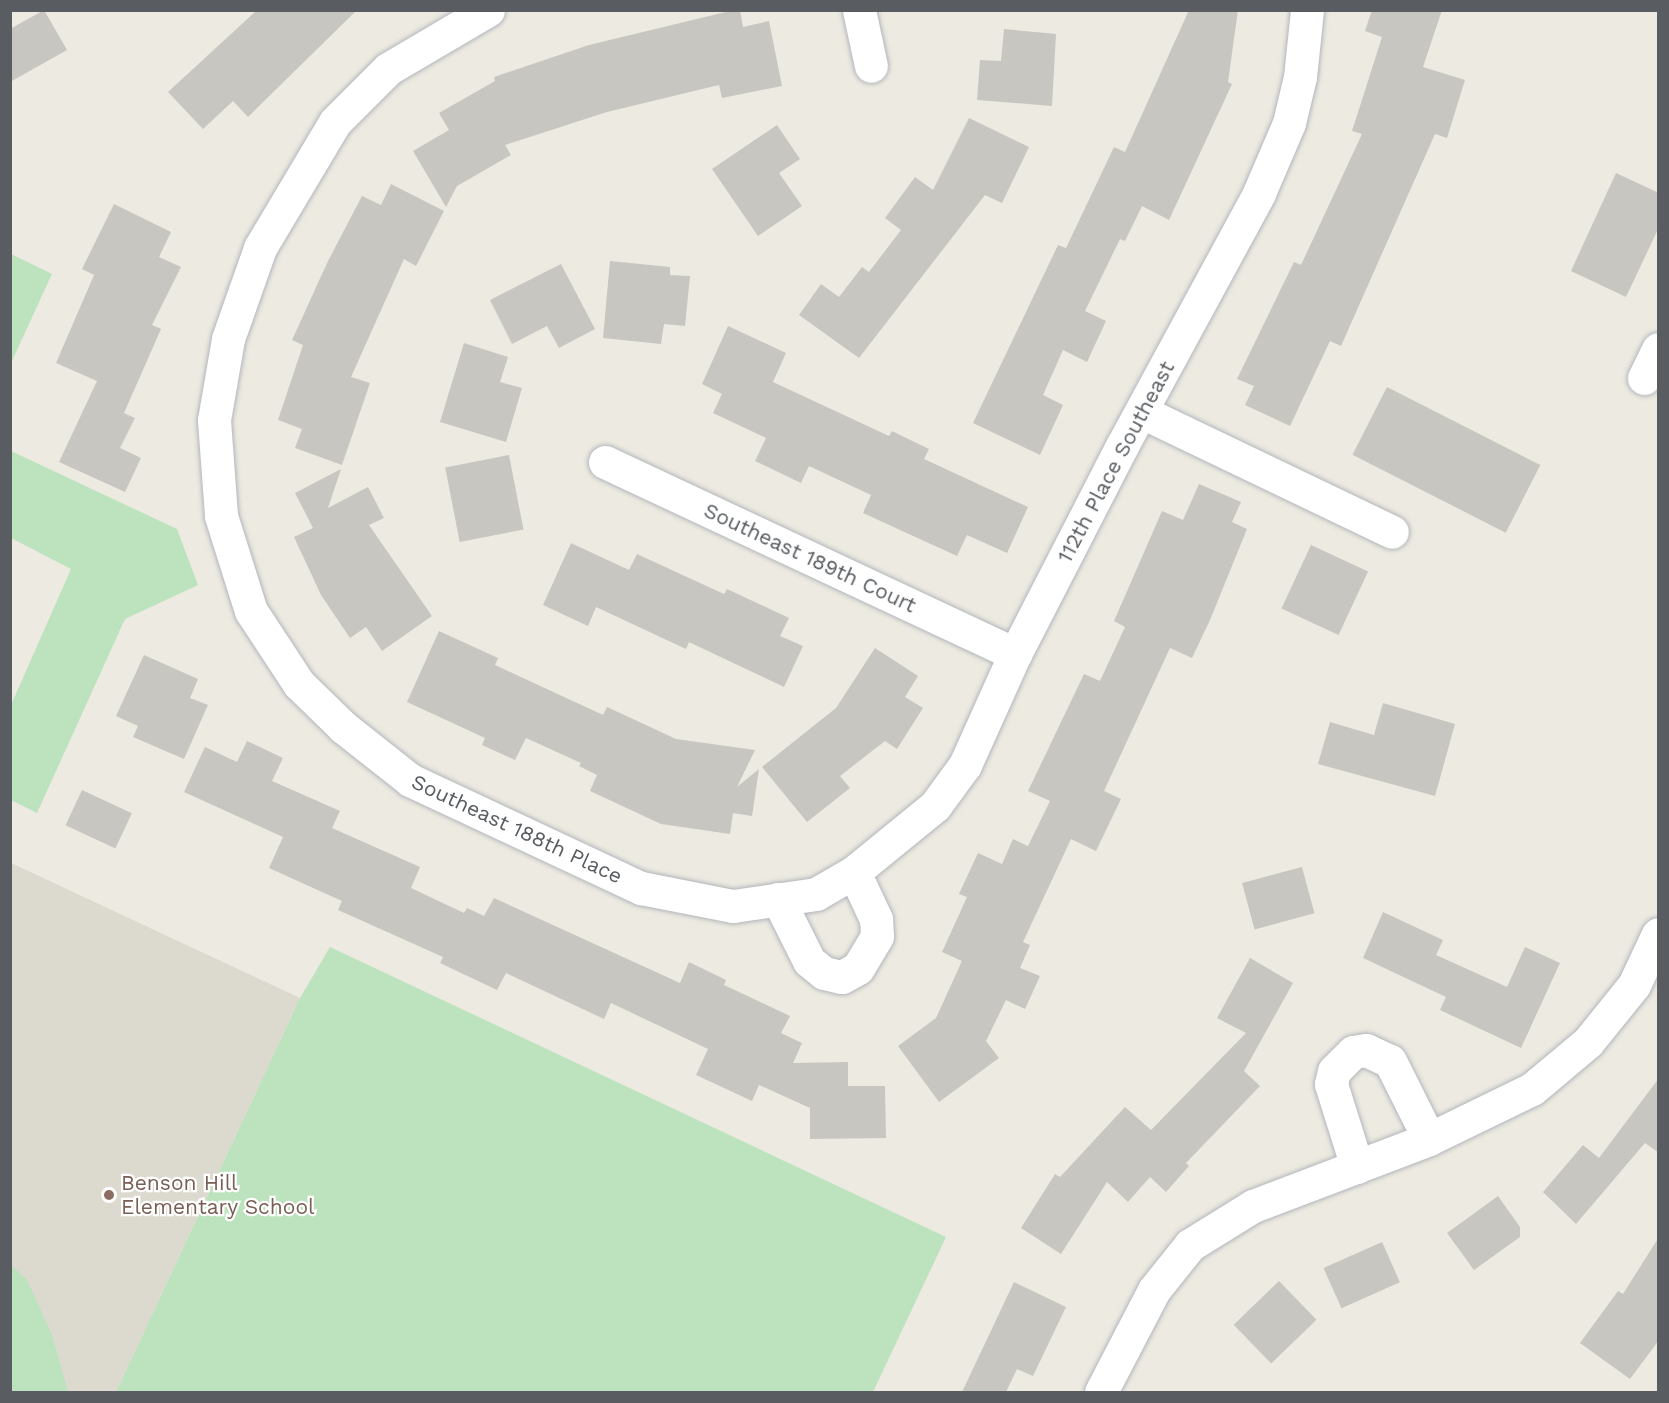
<!DOCTYPE html>
<html>
<head>
<meta charset="utf-8">
<style>
	body { margin:0 }
	#map { position:relative; width:1669px; height:1403px; overflow:hidden; background:#eceae1; font-family:"Work Sans",sans-serif }
	div>[style] { position:absolute }
	[style*='--x'] { left:calc(var(--x)*1px); top:calc(var(--y)*1px); width:calc(var(--w)*1px); rotate:calc(var(--a)*1deg) }
	.education>* { inset:0; background:#dcd9cf }
	.green>* { inset:0; background:#bde3be }
	.building>* { inset:0; background:#c8c6c0; transform-origin:0 0 }
	.roads { filter:drop-shadow(0 0 2px #b3b6bb) drop-shadow(0 0 2px #b3b6bb) }
	.street>* { height:33px; margin:-16.5px; padding:0 16.5px; transform-origin:16.5px; border-radius:16.5px; background:#fff }
	.dots>* { width:16px; height:16px; translate:-50% -50%; box-sizing:border-box; border:3px solid #fff; border-radius:50% }
	span { translate:-50% -50%; white-space:nowrap; text-align:center; line-height:1.15; -webkit-text-stroke:4.5px #fff; paint-order:stroke }
	.street-label { font-size:21px; color:#595d61 }
	.education-label { font-size:21px; color:#785e54 }
	.left { translate:0 -50%; text-align:left }
	.frame { position:absolute; inset:0; border:12px solid #595d61; pointer-events:none }
</style>
</head>
<body>
<div id="map">
	<div class="education">
		<i style="clip-path:polygon(11px 863px,300px 998px,116px 1392px,11px 1392px)"></i>
	</div>
	<div class="green">
		<i style="clip-path:polygon(11px 254px,52px 274px,11px 363px)"></i>
		<i style="clip-path:polygon(11px 451px,177px 529px,198px 585px,125px 619px,37px 813px,11px 800px,11px 705px,71px 569px,11px 538px)"></i>
		<i style="clip-path:polygon(330px 947px,946px 1237px,873px 1392px,116px 1392px,300px 998px)"></i>
		<i style="clip-path:polygon(10px 1264px,27px 1280px,52px 1335px,68px 1392px,11px 1392px)"></i>
	</div>
	<div class="building">
		<i style="clip-path:polygon(44px 10px,67px 50px,10px 82px,10px 29px)"></i>
		<i style="clip-path:polygon(257px 10px,357px 10px,248px 117px,233px 101px,203px 129px,168px 92px)"></i>
		<i style="clip-path:polygon(734px 10px,740px 10px,743px 27px,769px 21px,782px 86px,722px 98px,719px 85px,607px 112px,505px 145px,511px 155px,457px 186px,446px 207px,413px 151px,449px 130px,439px 113px,495px 81px,494px 77px,589px 45px)"></i>
		<i style="clip-path:polygon(1189px 10px,1238px 10px,1228px 82px,1232px 84px,1169px 220px,1142px 206px,1125px 241px,1120px 239px,1085px 311px,1106px 321px,1087px 362px,1063px 350px,1043px 395px,1063px 405px,1040px 455px,973px 423px,1058px 245px,1066px 248px,1114px 147px,1125px 152px)"></i>
		<i style="clip-path:polygon(1372px 10px,1442px 10px,1423px 67px,1465px 80px,1447px 138px,1435px 134px,1341px 346px,1330px 341px,1290px 426px,1245px 405px,1254px 386px,1237px 379px,1294px 262px,1301px 265px,1362px 134px,1352px 131px,1382px 37px,1365px 31px)"></i>
		<i style="clip-path:polygon(1004px 29px,1056px 34px,1052px 106px,977px 100px,980px 60px,1001px 61px)"></i>
		<i style="clip-path:polygon(969px 118px,1029px 147px,1002px 203px,985px 195px,859px 358px,799px 315px,821px 284px,839px 297px,862px 267px,869px 272px,901px 230px,885px 218px,915px 177px,933px 190px)"></i>
		<i style="clip-path:polygon(777px 125px,800px 159px,779px 173px,802px 206px,758px 236px,712px 169px)"></i>
		<i style="clip-path:polygon(1616px 173px,1659px 193px,1659px 227px,1626px 297px,1571px 271px)"></i>
		<i style="clip-path:polygon(391px 184px,444px 211px,416px 266px,404px 259px,351px 377px,370px 383px,342px 465px,295px 448px,302px 429px,278px 420px,303px 345px,292px 340px,328px 261px,362px 196px,381px 205px)"></i>
		<i style="clip-path:polygon(114px 204px,171px 232px,159px 257px,181px 267px,152px 325px,161px 329px,124px 413px,135px 418px,120px 448px,141px 458px,125px 492px,59px 462px,97px 381px,56px 363px,94px 275px,82px 269px)"></i>
		<i style="clip-path:polygon(610px 261px,670px 267px,670px 275px,690px 276px,685px 326px,664px 324px,661px 344px,603px 338px)"></i>
		<i style="clip-path:polygon(561px 264px,595px 329px,559px 348px,547px 326px,512px 344px,490px 300px)"></i>
		<i style="clip-path:polygon(728px 326px,786px 353px,773px 382px,889px 436px,892px 431px,929px 449px,924px 459px,1028px 507px,1007px 553px,967px 535px,957px 556px,863px 513px,871px 495px,809px 466px,801px 483px,755px 461px,766px 438px,713px 413px,722px 394px,702px 384px)"></i>
		<i style="clip-path:polygon(464px 343px,508px 357px,500px 382px,522px 388px,506px 442px,440px 422px)"></i>
		<i style="left:1387px;top:387px;width:172px;height:76px;rotate:27deg"></i>
		<i style="left:509px;top:455px;width:76px;height:65px;rotate:79deg"></i>
		<i style="clip-path:polygon(341px 469px,328px 508px,368px 487px,384px 518px,369px 525px,432px 616px,382px 651px,366px 627px,350px 638px,321px 595px,294px 537px,313px 528px,295px 493px)"></i>
		<i style="clip-path:polygon(1199px 484px,1241px 502px,1232px 522px,1247px 529px,1210px 620px,1192px 658px,1170px 648px,1104px 791px,1121px 799px,1096px 851px,1071px 839px,1023px 942px,1030px 945px,1020px 968px,1040px 976px,1025px 1009px,1006px 1000px,986px 1041px,999px 1058px,939px 1102px,898px 1046px,936px 1018px,962px 961px,942px 952px,967px 897px,959px 894px,978px 853px,1002px 864px,1013px 839px,1028px 846px,1050px 801px,1028px 791px,1084px 674px,1100px 681px,1125px 627px,1114px 621px,1162px 511px,1183px 520px)"></i>
		<i style="clip-path:polygon(571px 543px,629px 570px,637px 554px,724px 594px,727px 589px,789px 618px,780px 636px,803px 646px,784px 687px,689px 642px,686px 649px,596px 607px,588px 626px,543px 605px)"></i>
		<i style="left:1311px;top:545px;width:63px;height:70px;rotate:25deg"></i>
		<i style="clip-path:polygon(439px 631px,498px 658px,495px 665px,603px 715px,607px 707px,676px 739px,755px 750px,737px 787px,759px 769px,752px 816px,733px 813px,730px 834px,661px 824px,590px 791px,597px 775px,579px 766px,581px 763px,526px 738px,515px 760px,482px 745px,485px 738px,407px 702px)"></i>
		<i style="clip-path:polygon(875px 648px,918px 676px,905px 697px,923px 708px,897px 749px,885px 741px,840px 776px,850px 788px,807px 822px,762px 767px,836px 708px)"></i>
		<i style="clip-path:polygon(144px 655px,198px 679px,190px 698px,208px 705px,184px 759px,133px 737px,138px 726px,116px 716px)"></i>
		<i style="clip-path:polygon(1383px 703px,1455px 724px,1435px 796px,1318px 764px,1330px 722px,1374px 735px)"></i>
		<i style="clip-path:polygon(247px 741px,283px 758px,272px 781px,340px 811px,332px 828px,420px 867px,411px 888px,464px 913px,467px 908px,484px 916px,494px 898px,680px 983px,689px 962px,726px 980px,724px 985px,790px 1016px,781px 1033px,802px 1043px,793px 1063px,848px 1062px,848px 1086px,885px 1086px,886px 1138px,810px 1139px,810px 1108px,759px 1085px,752px 1101px,696px 1075px,708px 1049px,611px 1003px,604px 1019px,506px 973px,497px 990px,440px 963px,443px 957px,338px 910px,342px 901px,269px 868px,283px 837px,184px 792px,205px 747px,237px 762px)"></i>
		<i style="left:82px;top:790px;width:55px;height:39px;rotate:25deg"></i>
		<i style="left:1302px;top:867px;width:48px;height:62px;rotate:75deg"></i>
		<i style="clip-path:polygon(1383px 912px,1443px 940px,1436px 955px,1507px 987px,1525px 947px,1560px 963px,1521px 1048px,1440px 1010px,1446px 997px,1363px 958px)"></i>
		<i style="clip-path:polygon(1250px 958px,1293px 983px,1244px 1071px,1260px 1086px,1186px 1163px,1189px 1166px,1166px 1192px,1150px 1177px,1128px 1202px,1107px 1182px,1061px 1254px,1021px 1228px,1055px 1174px,1060px 1177px,1125px 1107px,1151px 1130px,1246px 1033px,1217px 1018px)"></i>
		<i style="clip-path:polygon(1659px 1078px,1659px 1153px,1645px 1143px,1576px 1224px,1543px 1192px,1583px 1145px,1599px 1158px)"></i>
		<i style="clip-path:polygon(1498px 1196px,1520px 1227px,1520px 1237px,1474px 1270px,1447px 1233px)"></i>
		<i style="clip-path:polygon(1659px 1237px,1659px 1340px,1630px 1379px,1580px 1343px,1618px 1291px,1623px 1294px)"></i>
		<i style="left:1382px;top:1242px;width:44px;height:64px;rotate:66deg"></i>
		<i style="left:1279px;top:1281px;width:54px;height:63px;rotate:46deg"></i>
		<i style="clip-path:polygon(1014px 1282px,1066px 1307px,1033px 1376px,1017px 1369px,1006px 1392px,962px 1392px)"></i>
	</div>
	<div class="roads">
		<div class="street">
			<i style="--x:488;--y:10;--w:116;--a:149.5"></i>
			<i style="--x:388;--y:69;--w:75;--a:135"></i>
			<i style="--x:335;--y:122;--w:147;--a:120.8"></i>
			<i style="--x:260;--y:248;--w:96;--a:109.4"></i>
			<i style="--x:228;--y:339;--w:82;--a:99.8"></i>
			<i style="--x:214;--y:420;--w:96;--a:85.8"></i>
			<i style="--x:221;--y:516;--w:100;--a:72.5"></i>
			<i style="--x:251;--y:611;--w:87;--a:56.7"></i>
			<i style="--x:299;--y:684;--w:62;--a:44.3"></i>
			<i style="--x:343;--y:727;--w:85;--a:38.3"></i>
			<i style="--x:410;--y:780;--w:255;--a:25.1"></i>
			<i style="--x:641;--y:888;--w:94;--a:11.1"></i>
			<i style="--x:733;--y:906;--w:84;--a:-8.2"></i>
			<i style="--x:816;--y:894;--w:44;--a:-30.1"></i>
			<i style="--x:854;--y:872;--w:104;--a:-39.2"></i>
			<i style="--x:935;--y:806;--w:51;--a:-53.8"></i>
			<i style="--x:965;--y:765;--w:122;--a:-65.8"></i>
			<i style="--x:1015;--y:654;--w:236;--a:-62.8"></i>
			<i style="--x:1123;--y:444;--w:285;--a:-61.5"></i>
			<i style="--x:1259;--y:193;--w:76;--a:-66.8"></i>
			<i style="--x:1289;--y:123;--w:47;--a:-76.6"></i>
			<i style="--x:1300;--y:77;--w:67;--a:-84"></i>
			<i style="--x:859;--y:10;--w:57;--a:77.9"></i>
			<i style="--x:1644;--y:378;--w:32;--a:-64"></i>
			<i style="--x:1142;--y:412;--w:277;--a:25.6"></i>
			<i style="--x:605;--y:462;--w:453;--a:25.1"></i>
			<i style="--x:778;--y:899;--w:69;--a:63.4"></i>
			<i style="--x:809;--y:961;--w:19;--a:39"></i>
			<i style="--x:824;--y:973;--w:18;--a:13"></i>
			<i style="--x:842;--y:977;--w:18;--a:-29"></i>
			<i style="--x:858;--y:968;--w:37;--a:-59"></i>
			<i style="--x:877;--y:936;--w:17;--a:-93"></i>
			<i style="--x:876;--y:919;--w:52;--a:-115.1"></i>
			<i style="--x:1357;--y:1167;--w:87;--a:-107.4"></i>
			<i style="--x:1331;--y:1084;--w:13;--a:-77"></i>
			<i style="--x:1334;--y:1071;--w:27;--a:-45"></i>
			<i style="--x:1353;--y:1052;--w:13;--a:-9"></i>
			<i style="--x:1366;--y:1050;--w:26;--a:25"></i>
			<i style="--x:1390;--y:1061;--w:87;--a:63.4"></i>
			<i style="--x:1101;--y:1392;--w:115;--a:-62.5"></i>
			<i style="--x:1154;--y:1290;--w:58;--a:-51.3"></i>
			<i style="--x:1190;--y:1245;--w:74;--a:-31.8"></i>
			<i style="--x:1253;--y:1206;--w:188;--a:-20.8"></i>
			<i style="--x:1429;--y:1139;--w:114;--a:-25.9"></i>
			<i style="--x:1532;--y:1089;--w:73;--a:-40"></i>
			<i style="--x:1588;--y:1042;--w:73;--a:-51.1"></i>
			<i style="--x:1634;--y:985;--w:56;--a:-64.8"></i>
		</div>
	</div>
	<div class="dots">
		<i style="left:109px;top:1195px;background:#8d6e63"></i>
	</div>
	<div class="street-label">
		<span style="left:1116px;top:462px;rotate:-62deg">112th Place Southeast</span>
		<span style="left:810px;top:558px;rotate:25deg">Southeast 189th Court</span>
		<span style="left:517px;top:829px;rotate:25deg">Southeast 188th Place</span>
	</div>
	<div class="education-label">
		<span class="left" style="left:121px;top:1195px">Benson Hill<br>Elementary School</span>
	</div>
	<div class="frame"></div>
</div>
</body>
</html>
